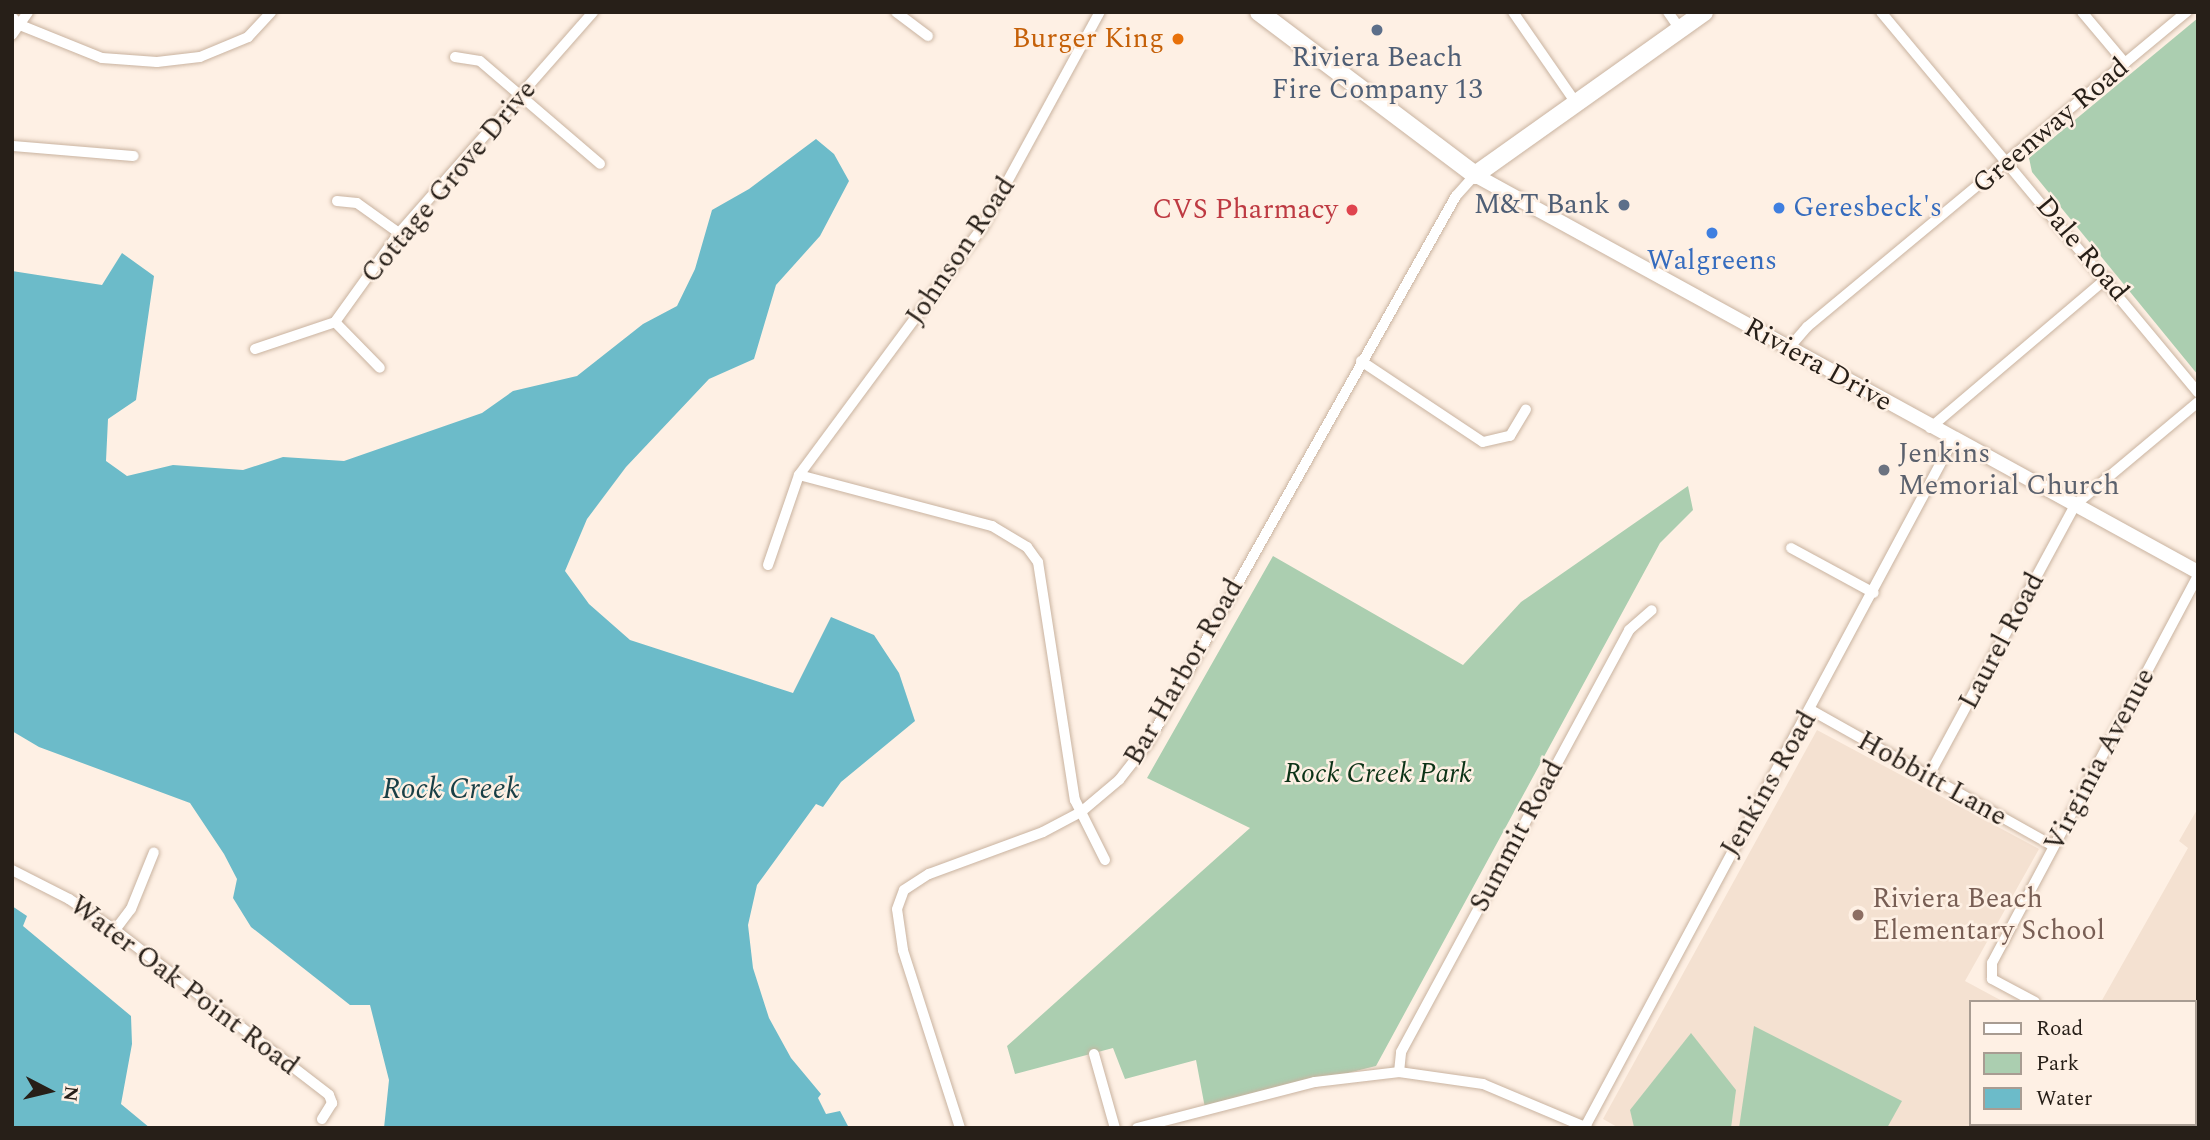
<!DOCTYPE html>
<html>
<head>
<meta charset="utf-8">
<style>
	body { margin:0 }
	#map { position:relative; width:2210px; height:1140px; overflow:hidden; background:#fef0e4; font-family:Spectral,serif }
	div>[style] { position:absolute }
	[style*='--x'] { left:calc(var(--x)*1px); top:calc(var(--y)*1px); width:calc(var(--w)*1px); rotate:calc(var(--a)*1deg) }
	.education>* { inset:0; background:#f4e1d1 }
	.green>* { inset:0; background:#abceb0 }
	.water>* { inset:0; background:#6cbbc9 }
	.roads { filter:drop-shadow(0 0 2px #c9b3a0) drop-shadow(0 0 2px #c9b3a0) }
	.minor>* { height:10px; margin:-5px; padding:0 5px; transform-origin:5px; border-radius:5px; background:#fff }
	.tertiary>* { height:14px; margin:-7px; padding:0 7px; transform-origin:7px; border-radius:7px; background:#fff }
	.primary>* { height:18px; margin:-9px; padding:0 9px; transform-origin:9px; border-radius:9px; background:#fff }
	.dots>* { width:19px; height:19px; translate:-50% -50%; box-sizing:border-box; border:4px solid #fef0e4; border-radius:50% }
	span { translate:-50% -50%; white-space:nowrap; text-align:center; line-height:1.15; -webkit-text-stroke:5px #fef0e4; paint-order:stroke }
	.food-label { font-size:28px; color:#c56008 }
	.right { translate:-100% -50%; text-align:right }
	.service-label { font-size:28px; color:#4e5e75 }
	.street-label { font-size:28px; color:#271f18 }
	.shop-label { font-size:28px; color:#366cbe }
	.left { translate:0 -50%; text-align:left }
	.health-label { font-size:28px; color:#be3a42 }
	.worship-label { font-size:28px; color:#5b616d }
	.park-label { font-size:28px; color:#0c3317; font-style:italic }
	.education-label { font-size:28px; color:#785e54 }
	.water-label { font-size:30px; color:#193f46; font-style:italic }
	.frame { position:absolute; inset:0; border:14px solid #271f18; pointer-events:none }
	.legend { position:absolute; left:1969px; top:1000px; width:228px; height:126px; box-sizing:border-box; background:#fef0e4; border:2px solid #a89c92; margin:0; padding:9px 12px; list-style:none; font-size:21px; color:#271f18 }
	.legend li { display:flex; align-items:center; gap:14px; height:35px }
	.legend b { width:35px; border:2px solid #a89c92 }
	.north { position:absolute; left:14px; top:1056px; width:70px; height:70px; -webkit-text-stroke:5px #fef0e4; paint-order:stroke; rotate:97deg; font-size:19px; font-weight:700; line-height:28px; text-align:center; color:#271f18 }
	.north::after { content:''; display:block; margin:auto; width:24px; height:32px; background:#271f18; clip-path:polygon(50% 0,100% 100%,50% 72%,0 100%) }
</style>
</head>
<body>
<div id="map">
	<div class="education">
		<i style="clip-path:polygon(1817px 730px,2039px 849px,1965px 981px,2004px 1002px,1970px 1002px,1970px 1124px,2141px 1124px,2139px 1128px,1619px 1128px,1603px 1119px)"></i>
		<i style="clip-path:polygon(2198px 808px,2198px 1024px,2194px 1028px,2194px 1002px,2101px 1002px,2188px 848px,2179px 841px)"></i>
	</div>
	<div class="green">
		<i style="clip-path:polygon(2198px 18px,2198px 375px,2032px 172px,2029px 158px)"></i>
		<i style="clip-path:polygon(1688px 486px,1693px 510px,1660px 543px,1376px 1066px,1205px 1108px,1196px 1060px,1125px 1079px,1113px 1048px,1015px 1074px,1007px 1046px,1250px 828px,1147px 778px,1273px 556px,1463px 665px,1521px 602px)"></i>
		<i style="clip-path:polygon(1754px 1026px,1902px 1101px,1887px 1128px,1739px 1128px)"></i>
		<i style="clip-path:polygon(1691px 1033px,1736px 1090px,1731px 1128px,1634px 1127px,1630px 1110px)"></i>
	</div>
	<div class="water">
		<i style="clip-path:polygon(816px 139px,834px 154px,849px 181px,820px 236px,776px 285px,754px 359px,709px 379px,626px 467px,587px 519px,565px 571px,589px 604px,630px 640px,793px 693px,831px 617px,874px 635px,899px 673px,915px 721px,841px 782px,823px 807px,816px 804px,757px 885px,748px 925px,753px 968px,769px 1018px,791px 1058px,821px 1094px,818px 1098px,826px 1114px,840px 1111px,849px 1128px,384px 1128px,389px 1080px,370px 1005px,350px 1005px,251px 927px,233px 898px,237px 879px,224px 854px,190px 803px,39px 747px,12px 731px,12px 271px,102px 285px,122px 253px,154px 276px,136px 400px,108px 419px,106px 461px,127px 476px,173px 465px,243px 470px,283px 457px,344px 461px,482px 413px,513px 391px,577px 376px,643px 324px,677px 306px,695px 269px,712px 210px,749px 189px)"></i>
		<i style="clip-path:polygon(12px 906px,27px 916px,23px 926px,131px 1016px,132px 1044px,121px 1104px,150px 1128px,12px 1128px)"></i>
	</div>
	<div class="roads">
		<div class="minor">
			<i style="--x:896;--y:12;--w:40;--a:37"></i>
			<i style="--x:1513;--y:12;--w:111;--a:55.3"></i>
			<i style="--x:1668;--y:12;--w:21;--a:55"></i>
			<i style="--x:1881;--y:12;--w:495;--a:50.2"></i>
			<i style="--x:2082;--y:12;--w:67;--a:49.9"></i>
			<i style="--x:12;--y:17;--w:11;--a:45"></i>
			<i style="--x:20;--y:25;--w:88;--a:21.9"></i>
			<i style="--x:102;--y:58;--w:55;--a:4.2"></i>
			<i style="--x:157;--y:62;--w:43;--a:-6.6"></i>
			<i style="--x:200;--y:57;--w:52;--a:-22.6"></i>
			<i style="--x:248;--y:37;--w:34;--a:-47"></i>
			<i style="--x:12;--y:35;--w:28;--a:-55"></i>
			<i style="--x:455;--y:57;--w:25;--a:9"></i>
			<i style="--x:480;--y:61;--w:158;--a:40.6"></i>
			<i style="--x:12;--y:146;--w:122;--a:4.7"></i>
			<i style="--x:337;--y:201;--w:20;--a:6"></i>
			<i style="--x:357;--y:203;--w:52;--a:35.5"></i>
			<i style="--x:335;--y:322;--w:64;--a:45.6"></i>
			<i style="--x:255;--y:349;--w:84;--a:-18.6"></i>
			<i style="--x:335;--y:322;--w:110;--a:-54.3"></i>
			<i style="--x:399;--y:233;--w:294;--a:-48.7"></i>
			<i style="--x:1788;--y:349;--w:29;--a:-49"></i>
			<i style="--x:1807;--y:327;--w:494;--a:-39.7"></i>
			<i style="--x:1361;--y:361;--w:146;--a:33.6"></i>
			<i style="--x:1483;--y:442;--w:28;--a:-13"></i>
			<i style="--x:1510;--y:436;--w:31;--a:-59"></i>
			<i style="--x:1930;--y:428;--w:232;--a:-40.3"></i>
			<i style="--x:799;--y:475;--w:200;--a:14.8"></i>
			<i style="--x:992;--y:526;--w:41;--a:31"></i>
			<i style="--x:1027;--y:547;--w:19;--a:54"></i>
			<i style="--x:1038;--y:562;--w:241;--a:81.2"></i>
			<i style="--x:1075;--y:800;--w:67;--a:63.4"></i>
			<i style="--x:1791;--y:548;--w:94;--a:28.5"></i>
			<i style="--x:768;--y:565;--w:95;--a:-71"></i>
			<i style="--x:799;--y:475;--w:307;--a:-53.5"></i>
			<i style="--x:982;--y:228;--w:246;--a:-61.4"></i>
			<i style="--x:1811;--y:710;--w:278;--a:29.3"></i>
			<i style="--x:1928;--y:777;--w:309;--a:-61.6"></i>
			<i style="--x:2075;--y:505;--w:160;--a:-39.9"></i>
			<i style="--x:12;--y:870;--w:64;--a:27"></i>
			<i style="--x:69;--y:899;--w:55;--a:34"></i>
			<i style="--x:115;--y:930;--w:270;--a:37.6"></i>
			<i style="--x:329;--y:1095;--w:9;--a:69"></i>
			<i style="--x:332;--y:1103;--w:19;--a:122"></i>
			<i style="--x:115;--y:930;--w:26;--a:-53"></i>
			<i style="--x:131;--y:909;--w:61;--a:-68"></i>
			<i style="--x:2035;--y:1002;--w:49;--a:-151.9"></i>
			<i style="--x:1992;--y:979;--w:16;--a:-90"></i>
			<i style="--x:1992;--y:963;--w:439;--a:-62"></i>
			<i style="--x:2194;--y:1043;--w:6;--a:-51"></i>
			<i style="--x:1094;--y:1054;--w:77;--a:74.2"></i>
			<i style="--x:1399;--y:1072;--w:20;--a:-84"></i>
			<i style="--x:1401;--y:1052;--w:480;--a:-61.6"></i>
			<i style="--x:1629;--y:630;--w:30;--a:-41"></i>
			<i style="--x:2194;--y:1103;--w:6;--a:45"></i>
			<i style="--x:1585;--y:1127;--w:779;--a:-61.82"></i>
			<i style="--x:960;--y:1128;--w:187;--a:-107.8"></i>
			<i style="--x:903;--y:950;--w:41;--a:-98.3"></i>
			<i style="--x:897;--y:909;--w:20;--a:-70"></i>
			<i style="--x:904;--y:890;--w:30;--a:-33"></i>
			<i style="--x:929;--y:874;--w:121;--a:-20.2"></i>
			<i style="--x:1043;--y:832;--w:43;--a:-27.8"></i>
			<i style="--x:1081;--y:812;--w:50;--a:-40.1"></i>
			<i style="--x:1119;--y:780;--w:47;--a:-51.9"></i>
			<i style="--x:1148;--y:743;--w:628;--a:-60.62"></i>
			<i style="--x:1456;--y:196;--w:28;--a:-48"></i>
			<i style="--x:1137;--y:1128;--w:184;--a:-14.5"></i>
			<i style="--x:1315;--y:1082;--w:85;--a:-6.8"></i>
			<i style="--x:1399;--y:1072;--w:85;--a:8.1"></i>
			<i style="--x:1483;--y:1084;--w:113;--a:22.9"></i>
		</div>
		<div class="tertiary">
			<i style="--x:1475;--y:175;--w:825;--a:28.77"></i>
		</div>
		<div class="primary">
			<i style="--x:1259;--y:12;--w:271;--a:37"></i>
			<i style="--x:1475;--y:175;--w:281;--a:-35.4"></i>
		</div>
	</div>
	<div class="dots">
		<i style="left:1377px;top:30px;background:#5c6f8a"></i>
		<i style="left:1178px;top:39px;background:#e8710a"></i>
		<i style="left:1624px;top:205px;background:#5c6f8a"></i>
		<i style="left:1779px;top:208px;background:#3f7fe0"></i>
		<i style="left:1352px;top:210px;background:#e0444e"></i>
		<i style="left:1712px;top:233px;background:#3f7fe0"></i>
		<i style="left:1884px;top:470px;background:#6b7280"></i>
		<i style="left:1858px;top:915px;background:#8d6e63"></i>
	</div>
	<div class="food-label">
		<span class="right" style="left:1164px;top:39px">Burger King</span>
	</div>
	<div class="service-label">
		<span style="left:1377px;top:74px">Riviera Beach<br>Fire Company 13</span>
		<span class="right" style="left:1610px;top:205px">M&amp;T Bank</span>
	</div>
	<div class="street-label">
		<span style="left:2051px;top:126px;rotate:-40deg">Greenway Road</span>
		<span style="left:449px;top:182px;rotate:-50deg">Cottage Grove Drive</span>
		<span style="left:2082px;top:249px;rotate:50deg">Dale Road</span>
		<span style="left:961px;top:251px;rotate:-56deg">Johnson Road</span>
		<span style="left:1818px;top:365px;rotate:29deg">Riviera Drive</span>
		<span style="left:2002px;top:641px;rotate:-62deg">Laurel Road</span>
		<span style="left:1184px;top:672px;rotate:-60deg">Bar Harbor Road</span>
		<span style="left:2100px;top:760px;rotate:-62deg">Virginia Avenue</span>
		<span style="left:1932px;top:779px;rotate:29deg">Hobbitt Lane</span>
		<span style="left:1769px;top:784px;rotate:-60deg">Jenkins Road</span>
		<span style="left:1517px;top:836px;rotate:-62deg">Summit Road</span>
		<span style="left:184px;top:986px;rotate:37deg">Water Oak Point Road</span>
	</div>
	<div class="shop-label">
		<span class="left" style="left:1793px;top:208px">Geresbeck's</span>
		<span style="left:1712px;top:261px">Walgreens</span>
	</div>
	<div class="health-label">
		<span class="right" style="left:1338px;top:210px">CVS Pharmacy</span>
	</div>
	<div class="worship-label">
		<span class="left" style="left:1898px;top:470px">Jenkins<br>Memorial Church</span>
	</div>
	<div class="park-label">
		<span style="left:1378px;top:774px">Rock Creek Park</span>
	</div>
	<div class="education-label">
		<span class="left" style="left:1872px;top:915px">Riviera Beach<br>Elementary School</span>
	</div>
	<div class="water-label">
		<span style="left:451px;top:789px">Rock Creek</span>
	</div>
	<div class="frame"></div>
	<ul class="legend">
	<li><b style="height:9px;background:#fff"></b>Road</li>
	<li><b style="height:19px;background:#abceb0"></b>Park</li>
	<li><b style="height:19px;background:#6cbbc9"></b>Water</li>
	</ul>
	<div class="north">N</div>
</div>
</body>
</html>
